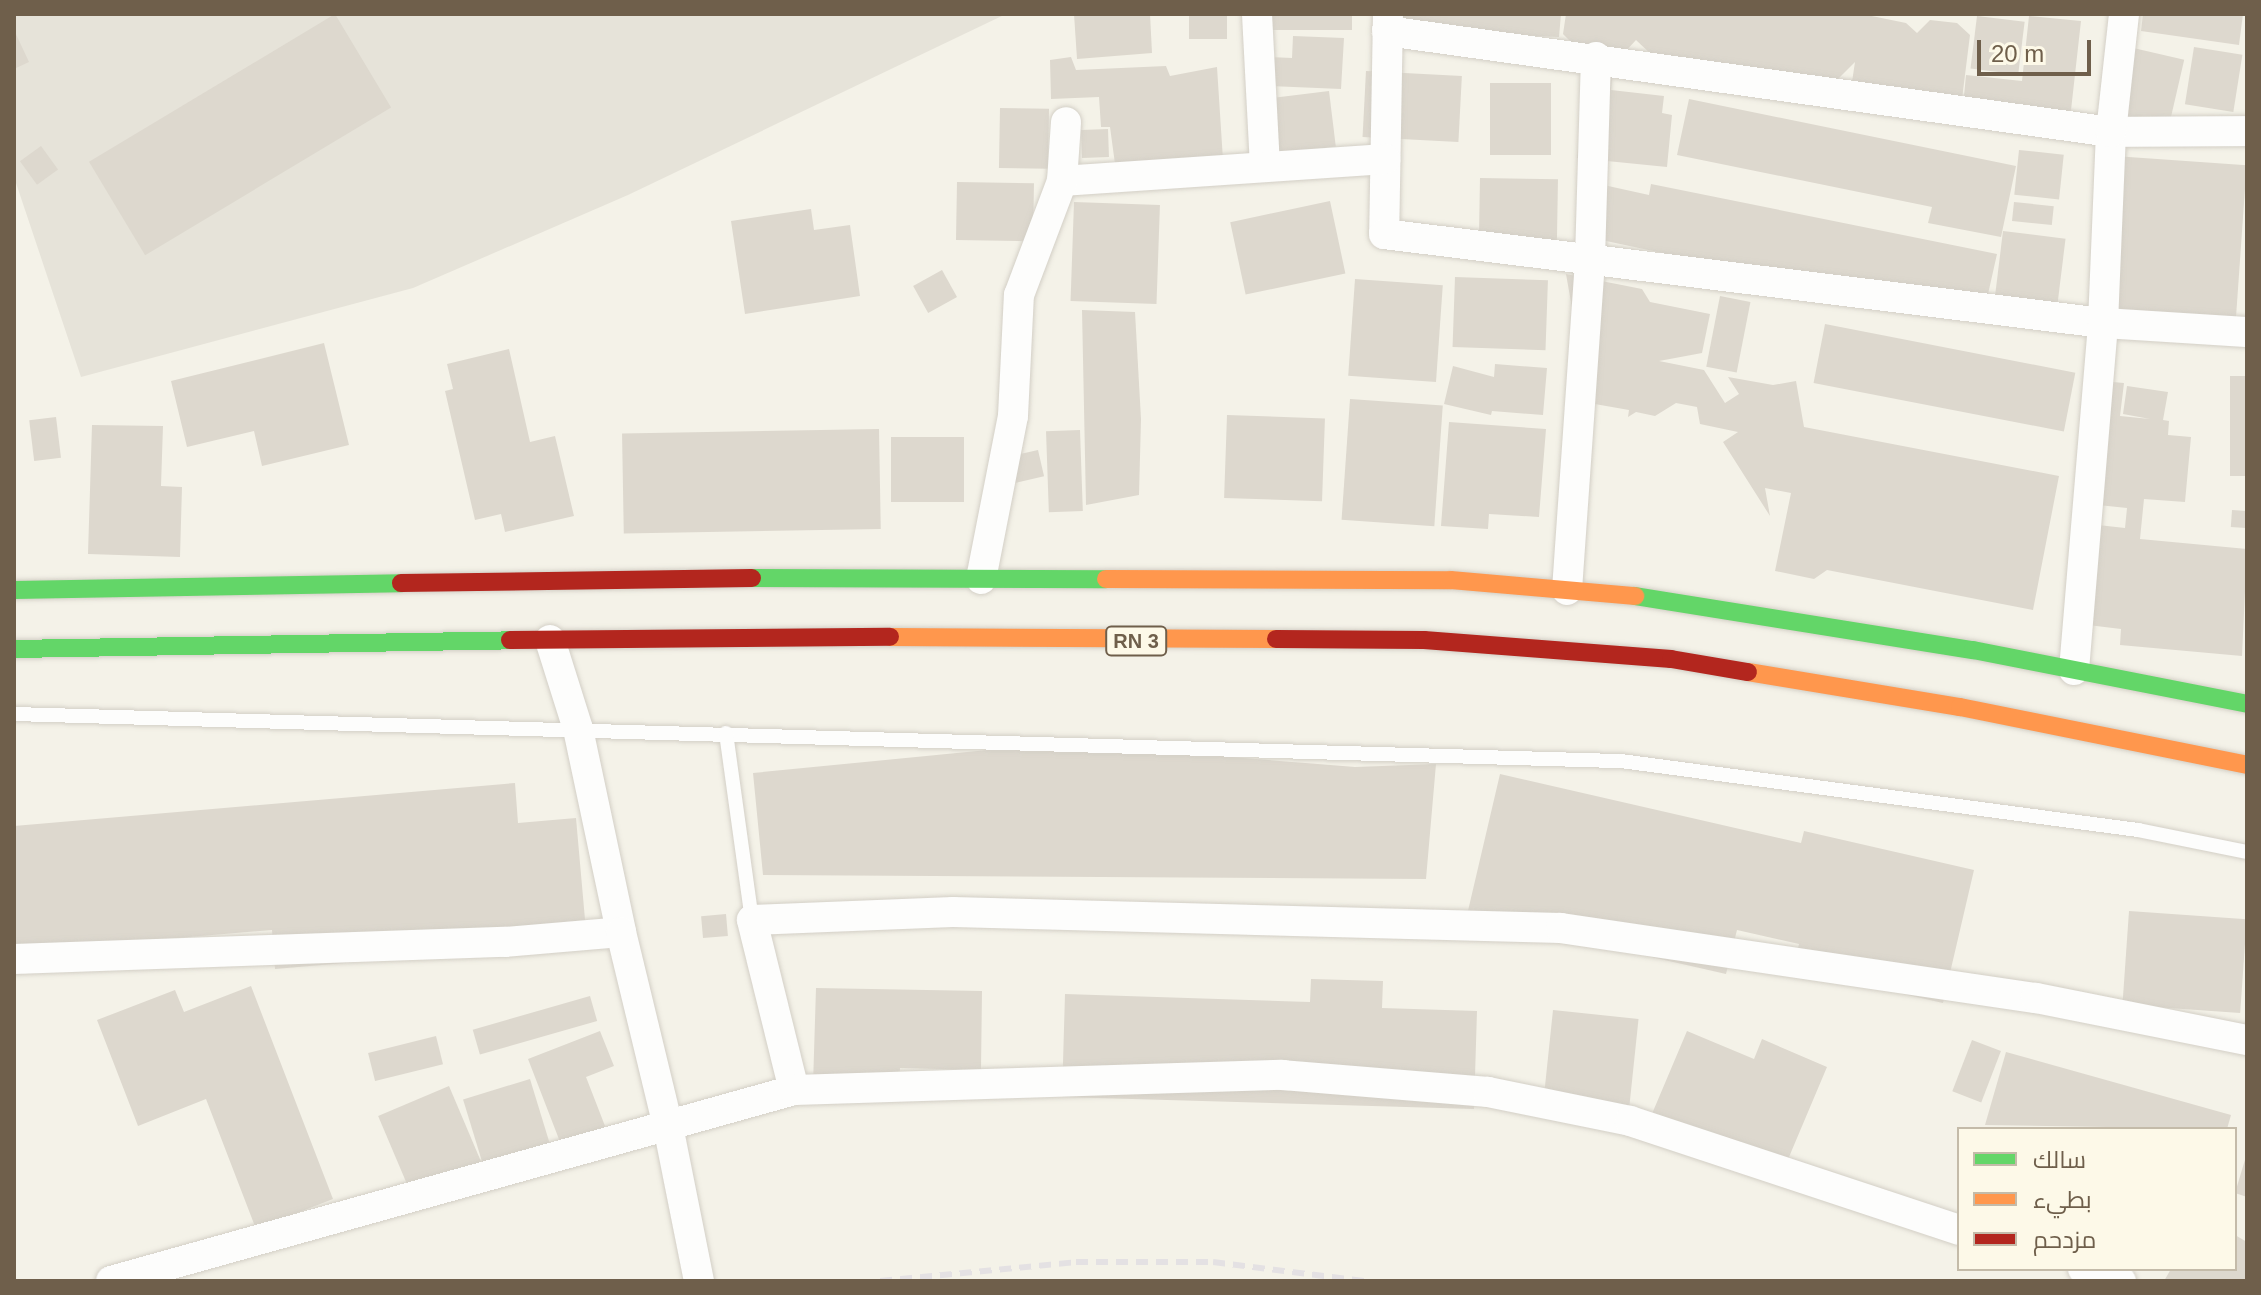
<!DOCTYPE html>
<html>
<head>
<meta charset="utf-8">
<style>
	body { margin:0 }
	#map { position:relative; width:2261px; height:1295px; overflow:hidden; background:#f4f2e8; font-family:Arial,Cairo,sans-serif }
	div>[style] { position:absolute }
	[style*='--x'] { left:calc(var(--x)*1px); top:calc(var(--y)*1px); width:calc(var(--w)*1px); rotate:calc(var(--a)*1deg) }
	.industrial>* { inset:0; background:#e6e3d9 }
	.building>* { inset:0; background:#ddd8ce; transform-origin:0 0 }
	.roads { filter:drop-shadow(0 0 2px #d3cfc6) drop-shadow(0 0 2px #d3cfc6) }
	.lane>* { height:14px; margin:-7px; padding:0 7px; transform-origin:7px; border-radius:7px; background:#fdfdfc }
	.street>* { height:30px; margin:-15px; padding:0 15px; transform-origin:15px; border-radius:15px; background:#fdfdfc }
	.fast>* { height:18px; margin:-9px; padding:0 9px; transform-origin:9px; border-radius:9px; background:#63d668 }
	.slow>* { height:18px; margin:-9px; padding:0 9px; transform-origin:9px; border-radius:9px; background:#ff974d }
	.jam>* { height:18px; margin:-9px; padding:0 9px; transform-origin:9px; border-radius:9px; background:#b3261e }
	.rail>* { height:6px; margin-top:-3px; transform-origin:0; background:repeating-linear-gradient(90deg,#e4e1e3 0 12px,transparent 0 20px) }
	span { translate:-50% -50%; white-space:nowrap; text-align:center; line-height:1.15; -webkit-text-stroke:7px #fdf9e8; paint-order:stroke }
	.shield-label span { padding:2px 6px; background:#fdf9e8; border:2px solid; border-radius:6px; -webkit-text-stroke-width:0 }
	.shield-label { font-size:20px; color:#6f5f4b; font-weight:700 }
	.frame { position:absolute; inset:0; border:16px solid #6f5f4b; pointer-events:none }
	.legend { position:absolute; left:1957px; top:1127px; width:280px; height:144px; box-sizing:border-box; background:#fdf9e8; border:2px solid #c4bba9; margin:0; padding:10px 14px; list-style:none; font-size:24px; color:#6f5f4b }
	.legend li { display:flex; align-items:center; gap:16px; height:40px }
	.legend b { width:40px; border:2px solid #c4bba9 }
	.scale { position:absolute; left:1977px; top:40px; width:114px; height:36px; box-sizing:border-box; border:4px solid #6f5f4b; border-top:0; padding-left:10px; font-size:24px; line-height:28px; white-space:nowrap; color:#6f5f4b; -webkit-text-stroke:6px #fdf9e8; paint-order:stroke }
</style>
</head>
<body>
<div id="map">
	<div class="industrial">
		<i style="clip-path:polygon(14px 14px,1006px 14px,628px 195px,413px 288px,81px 377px,14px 177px)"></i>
	</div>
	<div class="building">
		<i style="left:335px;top:14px;width:109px;height:287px;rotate:59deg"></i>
		<i style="clip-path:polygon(1074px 14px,1150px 14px,1152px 53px,1077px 59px)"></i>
		<i style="left:1189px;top:14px;width:38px;height:25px"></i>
		<i style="left:1256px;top:14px;width:96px;height:16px"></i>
		<i style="clip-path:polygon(1380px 14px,1561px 14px,1559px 37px,1379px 29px)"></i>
		<i style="clip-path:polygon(1566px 14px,1862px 14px,1906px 23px,1917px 33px,1930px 20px,1957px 23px,1970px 35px,1960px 115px,1850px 95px,1855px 62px,1838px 79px,1675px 77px,1636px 40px,1624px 53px,1575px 46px,1563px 34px)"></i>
		<i style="clip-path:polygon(2143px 14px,2243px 14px,2239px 45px,2141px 31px)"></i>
		<i style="left:1977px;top:16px;width:48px;height:53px;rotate:7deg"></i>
		<i style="clip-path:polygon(2029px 16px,2081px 21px,2069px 128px,1962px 117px,1966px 75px,2022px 81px)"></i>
		<i style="clip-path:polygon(14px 30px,29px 62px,14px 69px)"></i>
		<i style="clip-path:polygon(1293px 36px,1344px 38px,1341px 89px,1268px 86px,1269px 57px,1292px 58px)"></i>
		<i style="left:2116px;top:44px;width:70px;height:77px;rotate:13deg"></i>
		<i style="left:2194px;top:47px;width:49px;height:58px;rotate:9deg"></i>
		<i style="clip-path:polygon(1071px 57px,1076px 70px,1166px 66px,1170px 76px,1217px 67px,1223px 160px,1115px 164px,1110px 127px,1101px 127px,1099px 97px,1051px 99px,1050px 60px)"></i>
		<i style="left:1366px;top:71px;width:96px;height:66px;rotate:3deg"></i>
		<i style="clip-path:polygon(1586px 73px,1612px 76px,1611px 90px,1664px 96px,1662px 113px,1672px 115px,1667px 167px,1577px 158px)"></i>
		<i style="left:1490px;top:83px;width:61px;height:72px"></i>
		<i style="left:1329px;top:91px;width:56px;height:70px;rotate:83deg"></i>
		<i style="clip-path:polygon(1689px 99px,2016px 166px,2001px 237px,1928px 223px,1932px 207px,1677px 155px)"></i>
		<i style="left:1000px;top:108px;width:49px;height:60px;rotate:1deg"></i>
		<i style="left:1108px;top:129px;width:28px;height:27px;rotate:88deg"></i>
		<i style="left:41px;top:146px;width:29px;height:26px;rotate:54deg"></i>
		<i style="left:2019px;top:150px;width:45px;height:45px;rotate:6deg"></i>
		<i style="left:2100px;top:155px;width:147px;height:157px;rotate:4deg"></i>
		<i style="left:1480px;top:178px;width:78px;height:61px;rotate:1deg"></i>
		<i style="left:957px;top:182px;width:77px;height:58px;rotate:1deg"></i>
		<i style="clip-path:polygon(1590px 182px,1649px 195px,1651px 184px,1997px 254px,1982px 321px,1578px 235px)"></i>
		<i style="left:1330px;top:201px;width:74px;height:102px;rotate:78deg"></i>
		<i style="left:1074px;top:202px;width:86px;height:99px;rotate:2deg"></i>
		<i style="left:2014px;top:202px;width:40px;height:19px;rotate:6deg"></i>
		<i style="clip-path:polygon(811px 209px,814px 230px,850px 225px,860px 296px,745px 314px,731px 221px)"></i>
		<i style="left:2003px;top:231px;width:63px;height:80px;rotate:7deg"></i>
		<i style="left:942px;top:270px;width:31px;height:33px;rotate:61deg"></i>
		<i style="clip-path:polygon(1566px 274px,1642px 289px,1650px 302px,1710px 314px,1702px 353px,1659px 361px,1704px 370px,1725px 403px,1739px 394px,1728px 377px,1773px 385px,1796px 381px,1804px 427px,2059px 476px,2033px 610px,1827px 570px,1814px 579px,1775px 571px,1791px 493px,1765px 488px,1770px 516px,1723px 442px,1738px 432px,1700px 424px,1697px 407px,1676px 403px,1655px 416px,1636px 412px,1628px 417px,1629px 410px,1589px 403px)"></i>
		<i style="left:1455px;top:277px;width:93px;height:70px;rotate:2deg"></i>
		<i style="left:1355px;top:279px;width:88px;height:97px;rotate:4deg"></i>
		<i style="left:1720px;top:296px;width:31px;height:72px;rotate:11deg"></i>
		<i style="clip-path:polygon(1082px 310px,1135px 312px,1141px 419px,1139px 495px,1086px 505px)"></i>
		<i style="left:1825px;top:324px;width:255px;height:60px;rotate:11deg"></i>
		<i style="clip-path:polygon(324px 343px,349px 445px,262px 466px,254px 431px,187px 447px,171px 381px)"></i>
		<i style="clip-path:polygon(509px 349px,530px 442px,555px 436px,574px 516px,505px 532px,501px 514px,475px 520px,445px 391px,453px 389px,447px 364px)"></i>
		<i style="clip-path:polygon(1495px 364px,1547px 368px,1543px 415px,1492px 411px,1491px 415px,1444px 404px,1453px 366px,1494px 377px)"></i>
		<i style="left:2230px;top:376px;width:17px;height:100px"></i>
		<i style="clip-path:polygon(2090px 380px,2124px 383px,2120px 416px,2150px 419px,2123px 414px,2127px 386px,2168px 392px,2163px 420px,2169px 421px,2168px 435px,2191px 437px,2185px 502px,2144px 499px,2140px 539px,2247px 549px,2242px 656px,2120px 645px,2121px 629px,2088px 625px,2098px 525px,2125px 528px,2127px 508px,2079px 503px)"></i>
		<i style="left:1350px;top:399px;width:93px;height:121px;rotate:4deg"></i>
		<i style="left:1227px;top:415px;width:98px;height:83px;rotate:2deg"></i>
		<i style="left:56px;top:417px;width:41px;height:27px;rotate:83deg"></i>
		<i style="clip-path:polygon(1449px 422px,1546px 429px,1539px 517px,1489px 514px,1488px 529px,1441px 526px)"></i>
		<i style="clip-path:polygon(92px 425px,163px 426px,161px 486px,182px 487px,180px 557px,88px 554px)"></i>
		<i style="left:879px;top:429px;width:100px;height:257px;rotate:89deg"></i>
		<i style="left:1080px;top:430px;width:81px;height:34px;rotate:88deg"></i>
		<i style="left:964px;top:437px;width:65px;height:73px;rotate:90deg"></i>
		<i style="left:1038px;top:450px;width:27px;height:30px;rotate:77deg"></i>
		<i style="left:2232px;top:510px;width:15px;height:17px;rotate:4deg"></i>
		<i style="clip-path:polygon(1058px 743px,1355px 767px,1436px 764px,1426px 879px,763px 875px,753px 773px)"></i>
		<i style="clip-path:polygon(1500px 774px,1801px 843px,1804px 831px,1974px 870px,1943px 1003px,1793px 969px,1799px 944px,1737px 930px,1726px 974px,1467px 915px)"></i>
		<i style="clip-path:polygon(515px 783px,518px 823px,576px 818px,587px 942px,275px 969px,272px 930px,14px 952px,14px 826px)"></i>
		<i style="left:2129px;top:911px;width:118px;height:94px;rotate:4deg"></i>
		<i style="left:726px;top:914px;width:22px;height:25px;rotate:85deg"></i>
		<i style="clip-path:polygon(1311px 979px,1383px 981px,1382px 1008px,1477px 1011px,1474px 1109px,1062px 1097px,1065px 994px,1310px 1002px)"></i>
		<i style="clip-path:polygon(251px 986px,333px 1199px,256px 1229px,206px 1099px,138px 1126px,97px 1020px,175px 990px,184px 1012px)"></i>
		<i style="clip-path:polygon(816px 988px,982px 991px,981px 1070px,900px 1068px,899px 1086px,813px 1085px)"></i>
		<i style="left:590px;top:996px;width:26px;height:122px;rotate:74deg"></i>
		<i style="left:1553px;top:1010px;width:86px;height:97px;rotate:6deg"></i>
		<i style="clip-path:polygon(600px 1031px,614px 1066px,586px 1077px,612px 1144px,567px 1160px,528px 1059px)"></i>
		<i style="clip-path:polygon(1687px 1031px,1754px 1059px,1762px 1039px,1827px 1067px,1778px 1183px,1646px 1128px)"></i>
		<i style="left:436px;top:1036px;width:29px;height:70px;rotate:76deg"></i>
		<i style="left:1972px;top:1040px;width:31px;height:55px;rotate:21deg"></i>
		<i style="clip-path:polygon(2006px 1052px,2231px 1115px,2227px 1129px,1985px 1125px)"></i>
		<i style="left:530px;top:1079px;width:73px;height:70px;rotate:73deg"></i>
		<i style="left:449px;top:1086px;width:86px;height:77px;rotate:67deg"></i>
		<i style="clip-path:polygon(2247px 1153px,2247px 1197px,2235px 1193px)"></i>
		<i style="clip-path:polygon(2235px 1235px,2247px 1242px,2247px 1281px,2164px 1281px,2171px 1269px,2235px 1269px)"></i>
	</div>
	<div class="roads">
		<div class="lane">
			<i style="--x:14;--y:714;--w:1608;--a:1.68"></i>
			<i style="--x:1621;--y:761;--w:522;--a:7.6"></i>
			<i style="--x:2138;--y:830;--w:111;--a:11.4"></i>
			<i style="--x:726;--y:733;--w:189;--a:82.1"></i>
		</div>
		<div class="street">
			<i style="--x:1257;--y:14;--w:151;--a:87"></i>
			<i style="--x:1388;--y:14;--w:220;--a:91"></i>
			<i style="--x:1384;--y:234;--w:724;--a:7.06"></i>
			<i style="--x:2103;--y:323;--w:144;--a:3.6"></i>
			<i style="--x:1387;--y:31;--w:731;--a:7.94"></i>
			<i style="--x:2111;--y:132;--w:136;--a:-0.4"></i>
			<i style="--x:1062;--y:181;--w:324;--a:-3.9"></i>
			<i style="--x:981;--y:579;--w:166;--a:-78.9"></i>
			<i style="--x:1013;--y:416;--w:121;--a:-87.2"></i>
			<i style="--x:1019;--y:295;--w:122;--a:-69.3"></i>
			<i style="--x:1062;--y:181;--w:59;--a:-86.1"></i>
			<i style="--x:1567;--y:590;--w:332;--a:-86"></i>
			<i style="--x:1590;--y:259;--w:202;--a:-88.3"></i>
			<i style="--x:550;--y:640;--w:93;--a:72.5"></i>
			<i style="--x:578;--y:729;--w:208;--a:78"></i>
			<i style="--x:2074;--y:670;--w:348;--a:-85.2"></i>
			<i style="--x:2103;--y:323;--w:191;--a:-87.6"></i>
			<i style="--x:2111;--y:132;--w:119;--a:-83.7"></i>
			<i style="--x:14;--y:959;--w:491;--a:-2"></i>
			<i style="--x:505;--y:942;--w:116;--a:-4.9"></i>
			<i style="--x:621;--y:932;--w:200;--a:76.4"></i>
			<i style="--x:668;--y:1126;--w:158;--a:78.7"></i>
			<i style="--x:794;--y:1090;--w:175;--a:-103.9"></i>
			<i style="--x:752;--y:920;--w:201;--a:-2.3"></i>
			<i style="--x:953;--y:912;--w:608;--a:1.51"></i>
			<i style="--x:1561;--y:928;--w:480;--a:8.4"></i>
			<i style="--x:2036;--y:998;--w:215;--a:11.3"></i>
			<i style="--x:2083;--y:1269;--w:40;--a:18"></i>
			<i style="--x:111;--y:1281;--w:709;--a:-15.62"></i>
			<i style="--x:794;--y:1090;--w:488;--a:-1.8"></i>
			<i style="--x:1282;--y:1075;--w:207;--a:4.7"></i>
			<i style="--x:1488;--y:1092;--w:145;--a:11.5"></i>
			<i style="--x:1630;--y:1121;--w:347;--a:18.3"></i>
		</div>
		<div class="fast">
			<i style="--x:752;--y:578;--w:354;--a:0.2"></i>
			<i style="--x:14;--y:590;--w:387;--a:-1"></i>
			<i style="--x:1635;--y:596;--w:342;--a:9.1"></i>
			<i style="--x:1973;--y:650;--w:279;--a:11.1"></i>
			<i style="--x:14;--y:649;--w:496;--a:-1"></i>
		</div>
		<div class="slow">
			<i style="--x:1106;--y:579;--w:345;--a:0.2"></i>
			<i style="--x:1451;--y:580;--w:185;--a:5"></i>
			<i style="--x:890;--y:637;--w:386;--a:0.3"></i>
			<i style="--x:1748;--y:672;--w:215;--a:9.4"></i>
			<i style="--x:1960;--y:707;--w:293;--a:11.4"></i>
		</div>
		<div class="jam">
			<i style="--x:401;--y:583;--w:351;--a:-0.8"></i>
			<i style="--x:1276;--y:639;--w:148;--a:0.4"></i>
			<i style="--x:1424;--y:640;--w:248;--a:4.4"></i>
			<i style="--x:1671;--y:659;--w:78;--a:9.6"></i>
			<i style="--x:510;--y:640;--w:380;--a:-0.5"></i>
		</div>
	</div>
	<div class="rail">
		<i style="--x:880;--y:1281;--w:197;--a:-5.5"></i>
		<i style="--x:1076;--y:1262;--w:137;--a:0"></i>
		<i style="--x:1213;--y:1262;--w:152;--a:7.2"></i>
	</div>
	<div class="shield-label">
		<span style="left:1136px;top:641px">RN 3</span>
	</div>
	<div class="frame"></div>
	<ul class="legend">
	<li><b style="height:10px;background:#63d668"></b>سالك</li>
	<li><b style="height:10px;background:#ff974d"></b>بطيء</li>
	<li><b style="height:10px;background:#b3261e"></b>مزدحم</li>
	</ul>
	<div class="scale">20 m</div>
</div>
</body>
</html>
